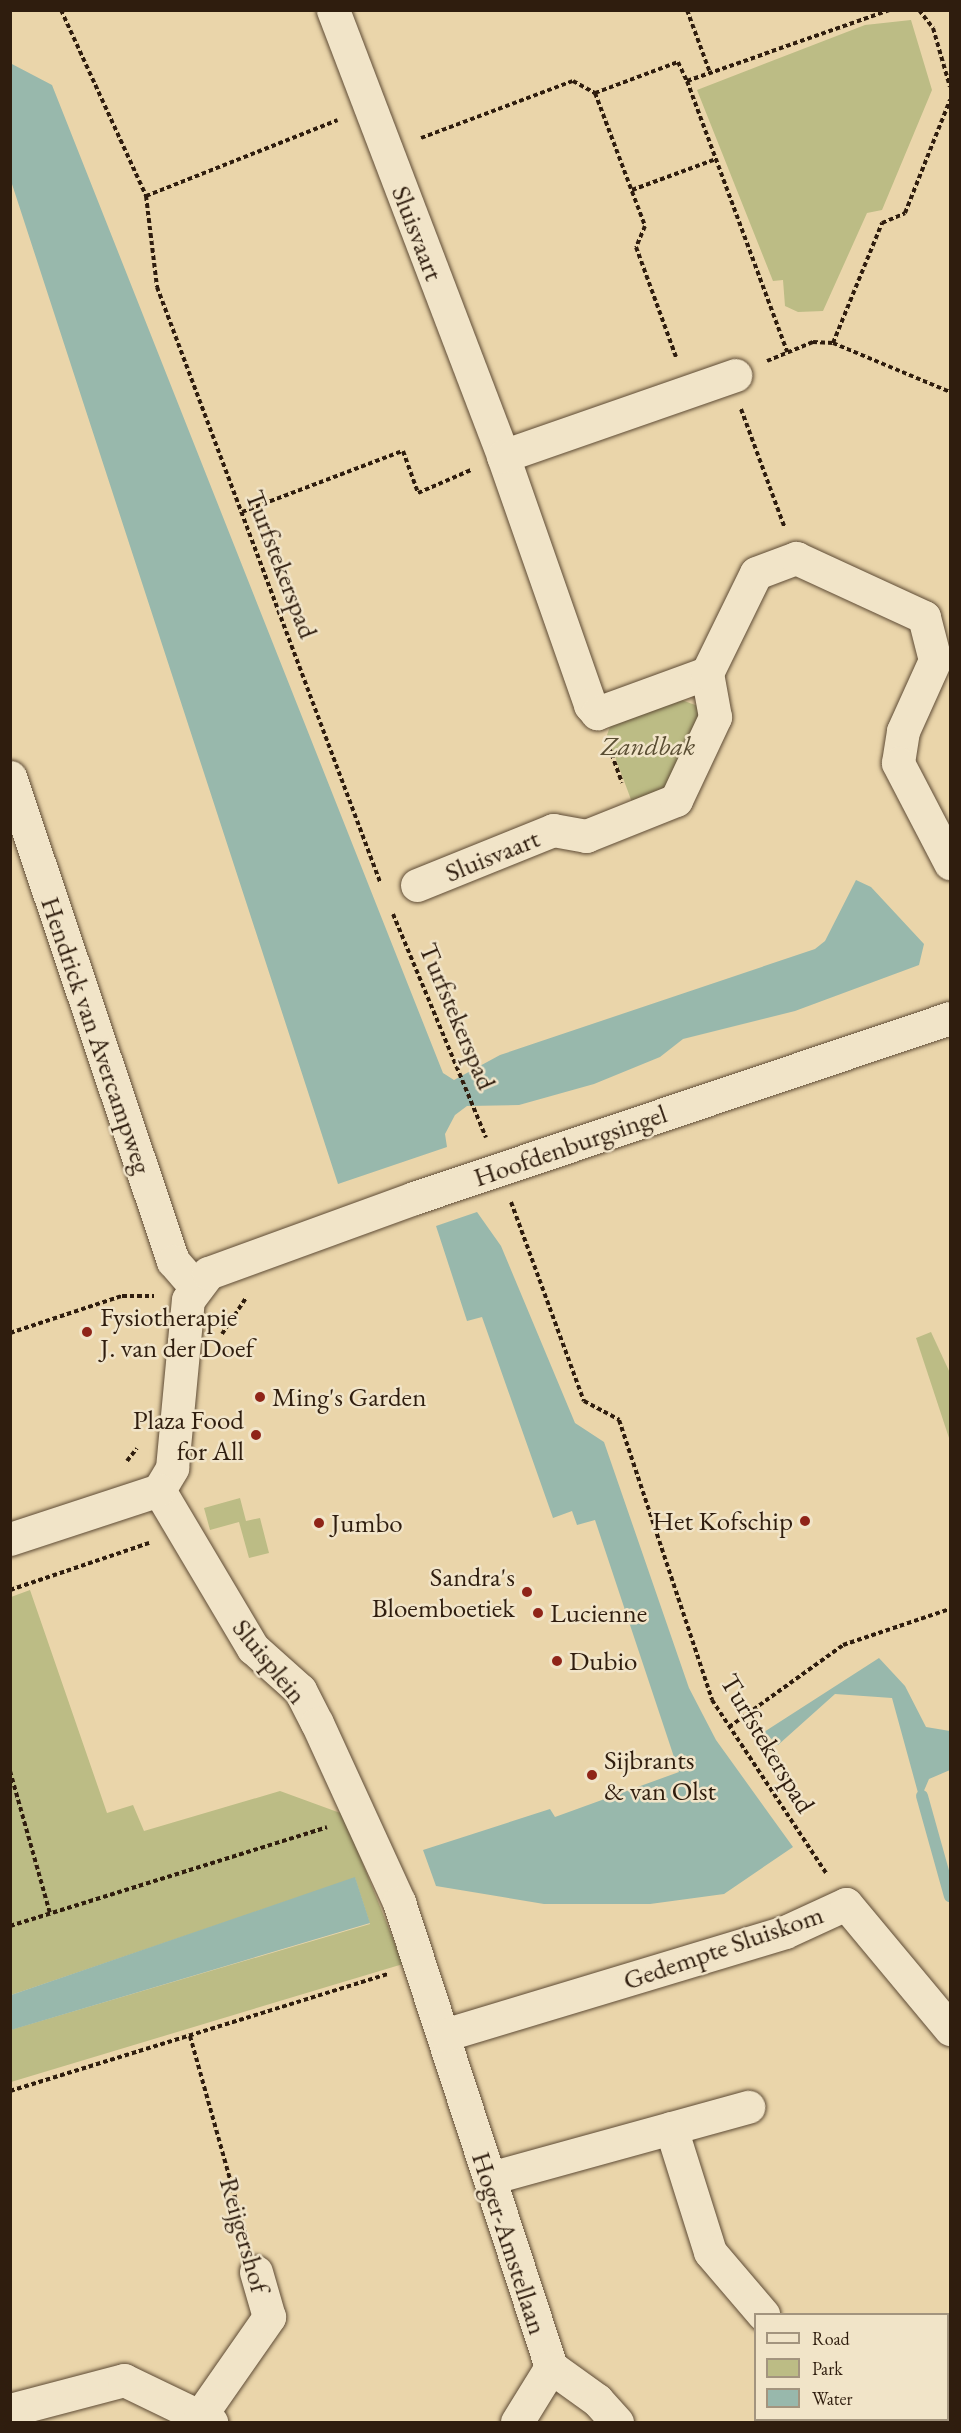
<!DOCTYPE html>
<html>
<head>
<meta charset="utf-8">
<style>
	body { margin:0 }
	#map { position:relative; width:961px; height:2433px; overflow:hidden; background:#ead5aa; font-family:"EB Garamond",serif }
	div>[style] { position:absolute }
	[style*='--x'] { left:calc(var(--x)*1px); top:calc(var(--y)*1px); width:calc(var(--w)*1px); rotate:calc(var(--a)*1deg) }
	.green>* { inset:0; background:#bcbc85 }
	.water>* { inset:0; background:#98b8ac }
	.stream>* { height:12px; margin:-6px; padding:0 6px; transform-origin:6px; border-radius:6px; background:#98b8ac }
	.path>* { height:4px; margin-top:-2px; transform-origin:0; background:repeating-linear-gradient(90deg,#2f1d0e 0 4.5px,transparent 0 7.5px) }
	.roads { filter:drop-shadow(0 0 2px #5e4b35) drop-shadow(0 0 2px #5e4b35) }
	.minor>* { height:33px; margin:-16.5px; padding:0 16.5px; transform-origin:16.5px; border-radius:16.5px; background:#f1e4c8 }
	.dots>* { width:16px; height:16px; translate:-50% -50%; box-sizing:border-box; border:3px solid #f1e4c8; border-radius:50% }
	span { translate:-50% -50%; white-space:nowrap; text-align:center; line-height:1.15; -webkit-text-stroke:5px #f1e4c8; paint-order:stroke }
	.street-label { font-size:27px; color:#2f1d0e }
	.park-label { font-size:27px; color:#594d32; font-style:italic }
	.poi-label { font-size:27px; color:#2f1d0e }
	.left { translate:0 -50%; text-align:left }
	.right { translate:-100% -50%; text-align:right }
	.frame { position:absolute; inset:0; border:12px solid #2f1d0e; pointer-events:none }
	.legend { position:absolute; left:754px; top:2313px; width:195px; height:108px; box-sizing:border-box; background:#f1e4c8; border:2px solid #a3947e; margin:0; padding:8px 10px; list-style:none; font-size:18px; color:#2f1d0e }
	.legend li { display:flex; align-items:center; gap:12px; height:30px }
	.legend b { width:30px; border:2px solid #a3947e }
</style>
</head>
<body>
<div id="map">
	<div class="green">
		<i style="clip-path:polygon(911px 20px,932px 90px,882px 210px,867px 213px,823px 311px,798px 312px,785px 306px,783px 280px,773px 281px,697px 90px,865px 25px)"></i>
		<i style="clip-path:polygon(676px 698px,698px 706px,700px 719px,665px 791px,633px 805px,607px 735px,611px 724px)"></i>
		<i style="clip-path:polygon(931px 1332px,950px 1373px,950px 1441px,916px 1338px)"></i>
		<i style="clip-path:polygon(240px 1498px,246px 1521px,260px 1518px,269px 1553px,249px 1558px,239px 1522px,210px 1530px,204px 1508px)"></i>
		<i style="clip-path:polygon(30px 1590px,107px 1813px,133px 1805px,144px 1831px,280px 1791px,343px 1814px,403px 1964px,11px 2082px,10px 2030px,370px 1924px,355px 1878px,11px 1995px,11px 1597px)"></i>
	</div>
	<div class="water">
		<i style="clip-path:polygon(10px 63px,52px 85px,443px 1073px,454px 1080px,500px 1055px,815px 949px,825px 941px,856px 880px,871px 887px,924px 944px,919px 965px,795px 1011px,683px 1039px,660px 1057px,594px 1084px,519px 1105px,467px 1106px,455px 1115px,445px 1134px,447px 1147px,338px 1184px,11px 181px)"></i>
		<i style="clip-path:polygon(477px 1212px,501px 1246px,575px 1423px,604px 1442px,689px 1688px,716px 1740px,793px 1847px,724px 1894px,650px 1904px,544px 1904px,436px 1886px,423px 1850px,550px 1809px,555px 1817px,679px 1772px,595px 1520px,577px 1525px,572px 1511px,553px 1518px,482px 1317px,467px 1321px,436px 1226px)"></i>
		<i style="clip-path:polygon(879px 1658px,905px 1686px,926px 1727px,950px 1731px,950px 1770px,929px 1779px,920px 1800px,892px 1698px,835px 1694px,778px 1745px,764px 1732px)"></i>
		<i style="clip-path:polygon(355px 1877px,370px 1923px,11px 2030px,11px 1995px)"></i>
	</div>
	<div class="stream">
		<i style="--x:922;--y:1796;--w:104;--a:74.4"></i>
	</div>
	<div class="path">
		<i style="--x:61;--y:10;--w:205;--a:65.4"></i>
		<i style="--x:146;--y:196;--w:92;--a:83.1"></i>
		<i style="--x:157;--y:287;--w:635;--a:69.45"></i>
		<i style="--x:687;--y:10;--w:67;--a:69.9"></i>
		<i style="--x:919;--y:10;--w:23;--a:52"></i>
		<i style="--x:933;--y:28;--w:61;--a:73.9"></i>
		<i style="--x:687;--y:81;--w:289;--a:69.7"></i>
		<i style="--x:595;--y:93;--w:89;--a:-20.5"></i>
		<i style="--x:678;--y:62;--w:21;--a:65"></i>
		<i style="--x:687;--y:81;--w:215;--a:-19.3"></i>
		<i style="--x:421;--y:138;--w:162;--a:-20.6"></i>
		<i style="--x:573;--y:81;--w:25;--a:29"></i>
		<i style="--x:595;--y:93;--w:142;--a:69.4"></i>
		<i style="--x:645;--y:226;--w:23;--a:113"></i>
		<i style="--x:636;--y:247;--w:117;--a:70"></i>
		<i style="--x:632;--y:190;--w:90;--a:-20.3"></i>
		<i style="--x:146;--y:196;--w:206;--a:-21.6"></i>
		<i style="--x:833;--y:343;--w:130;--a:-67.8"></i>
		<i style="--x:882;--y:223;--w:25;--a:-23"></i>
		<i style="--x:905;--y:213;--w:122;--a:-68.3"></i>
		<i style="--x:767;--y:361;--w:50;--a:-22.4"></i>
		<i style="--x:813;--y:342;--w:20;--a:3"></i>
		<i style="--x:833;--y:343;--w:127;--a:22.7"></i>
		<i style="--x:741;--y:409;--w:125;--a:69.8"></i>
		<i style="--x:242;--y:512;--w:172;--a:-20.8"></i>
		<i style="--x:403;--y:451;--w:45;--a:70.3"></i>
		<i style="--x:418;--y:493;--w:58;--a:-23.5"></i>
		<i style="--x:609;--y:747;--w:38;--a:70"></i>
		<i style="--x:393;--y:914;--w:242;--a:67.4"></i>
		<i style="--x:511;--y:1202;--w:212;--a:69.9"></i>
		<i style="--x:584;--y:1401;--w:40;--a:28"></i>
		<i style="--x:619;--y:1420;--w:295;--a:71.6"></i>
		<i style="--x:712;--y:1700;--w:207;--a:56.6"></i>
		<i style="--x:10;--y:1333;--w:118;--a:-18.3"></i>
		<i style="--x:122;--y:1296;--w:32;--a:0"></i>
		<i style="--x:222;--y:1334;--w:43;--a:-56.3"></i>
		<i style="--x:127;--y:1461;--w:16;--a:-52"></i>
		<i style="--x:10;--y:1590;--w:147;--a:-18.7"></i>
		<i style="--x:729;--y:1727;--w:140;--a:-35.7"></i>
		<i style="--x:843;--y:1645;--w:113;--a:-18.6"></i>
		<i style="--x:10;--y:1771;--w:148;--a:74.3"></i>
		<i style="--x:10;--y:1926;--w:332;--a:-17.3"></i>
		<i style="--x:190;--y:2036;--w:209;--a:74.4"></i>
		<i style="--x:10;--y:2091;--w:395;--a:-17.2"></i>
	</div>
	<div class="roads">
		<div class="minor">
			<i style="--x:333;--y:10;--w:477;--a:69.1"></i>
			<i style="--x:503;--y:456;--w:264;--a:70.7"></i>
			<i style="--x:590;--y:705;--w:11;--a:49"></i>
			<i style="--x:597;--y:713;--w:117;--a:-20"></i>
			<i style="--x:503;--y:456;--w:246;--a:-19.2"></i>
			<i style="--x:10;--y:777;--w:511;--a:71.39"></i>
			<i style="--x:173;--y:1261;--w:33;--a:49"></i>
			<i style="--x:417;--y:885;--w:147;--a:-22"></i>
			<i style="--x:553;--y:830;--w:34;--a:10"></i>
			<i style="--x:586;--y:836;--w:97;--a:-21.8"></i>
			<i style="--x:676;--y:800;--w:92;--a:-64.8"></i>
			<i style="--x:715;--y:717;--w:45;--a:-100.3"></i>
			<i style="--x:707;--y:673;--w:111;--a:-63.9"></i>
			<i style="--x:756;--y:573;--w:43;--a:-20.6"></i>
			<i style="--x:796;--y:558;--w:141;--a:24.7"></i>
			<i style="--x:924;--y:617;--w:44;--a:75.7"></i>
			<i style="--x:935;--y:660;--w:78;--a:114.3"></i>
			<i style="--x:903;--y:731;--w:32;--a:99"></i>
			<i style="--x:898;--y:763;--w:113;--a:62.5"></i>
			<i style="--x:159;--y:1490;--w:184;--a:59.3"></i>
			<i style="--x:253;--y:1648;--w:63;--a:41.8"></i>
			<i style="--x:300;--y:1690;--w:37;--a:63"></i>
			<i style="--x:317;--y:1723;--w:197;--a:65.4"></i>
			<i style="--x:399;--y:1902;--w:489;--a:71.9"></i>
			<i style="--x:551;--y:2367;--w:57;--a:35.7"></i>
			<i style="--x:597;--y:2400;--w:30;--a:48"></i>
			<i style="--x:159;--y:1490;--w:26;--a:-59"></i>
			<i style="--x:172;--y:1468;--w:169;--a:-84.6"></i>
			<i style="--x:188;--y:1300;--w:34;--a:-53"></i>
			<i style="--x:208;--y:1273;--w:219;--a:-20"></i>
			<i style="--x:414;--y:1198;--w:565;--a:-18.56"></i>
			<i style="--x:10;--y:1539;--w:157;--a:-18.2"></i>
			<i style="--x:444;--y:2035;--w:356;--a:-16.8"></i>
			<i style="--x:785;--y:1932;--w:67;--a:-24.7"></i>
			<i style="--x:846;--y:1904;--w:163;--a:50.2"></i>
			<i style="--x:671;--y:2128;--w:130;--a:72.5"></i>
			<i style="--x:710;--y:2252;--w:82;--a:49.5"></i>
			<i style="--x:490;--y:2178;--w:268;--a:-15.4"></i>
			<i style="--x:10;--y:2410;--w:118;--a:-14.7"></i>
			<i style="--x:124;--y:2380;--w:97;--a:25.8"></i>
			<i style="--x:200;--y:2416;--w:121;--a:-55.1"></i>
			<i style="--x:269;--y:2317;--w:47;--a:-106.1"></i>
			<i style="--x:517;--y:2422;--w:65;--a:-58.3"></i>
		</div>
	</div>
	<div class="dots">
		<i style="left:87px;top:1332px;background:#8f2418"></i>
		<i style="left:260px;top:1397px;background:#8f2418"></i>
		<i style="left:256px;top:1435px;background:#8f2418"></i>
		<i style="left:805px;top:1521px;background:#8f2418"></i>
		<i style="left:319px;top:1523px;background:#8f2418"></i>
		<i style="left:527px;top:1592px;background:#8f2418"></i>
		<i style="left:538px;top:1613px;background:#8f2418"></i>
		<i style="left:557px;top:1661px;background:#8f2418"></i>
		<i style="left:592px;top:1775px;background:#8f2418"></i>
	</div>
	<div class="street-label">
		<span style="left:418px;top:233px;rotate:69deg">Sluisvaart</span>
		<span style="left:282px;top:564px;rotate:69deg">Turfstekerspad</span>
		<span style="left:492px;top:855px;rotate:-22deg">Sluisvaart</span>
		<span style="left:458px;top:1016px;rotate:67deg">Turfstekerspad</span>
		<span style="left:97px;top:1035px;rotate:71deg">Hendrick van Avercampweg</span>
		<span style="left:570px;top:1145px;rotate:-19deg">Hoofdenburgsingel</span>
		<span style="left:270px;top:1661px;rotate:51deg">Sluisplein</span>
		<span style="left:768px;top:1743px;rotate:59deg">Turfstekerspad</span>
		<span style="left:723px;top:1947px;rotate:-19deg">Gedempte Sluiskom</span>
		<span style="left:245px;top:2235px;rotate:74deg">Reijgershof</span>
		<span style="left:510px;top:2243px;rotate:72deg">Hoger-Amstellaan</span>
	</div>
	<div class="park-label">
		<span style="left:648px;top:746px">Zandbak</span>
	</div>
	<div class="poi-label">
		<span class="left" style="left:100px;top:1332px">Fysiotherapie<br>J. van der Doef</span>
		<span class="left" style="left:272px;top:1397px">Ming's Garden</span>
		<span class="right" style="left:244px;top:1435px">Plaza Food<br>for All</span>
		<span class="right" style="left:793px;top:1521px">Het Kofschip</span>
		<span class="left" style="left:331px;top:1523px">Jumbo</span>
		<span class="right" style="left:515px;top:1592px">Sandra's<br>Bloemboetiek</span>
		<span class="left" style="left:550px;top:1613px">Lucienne</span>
		<span class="left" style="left:569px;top:1661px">Dubio</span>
		<span class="left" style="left:604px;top:1775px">Sijbrants<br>&amp; van Olst</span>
	</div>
	<div class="frame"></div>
	<ul class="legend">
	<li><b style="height:8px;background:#f1e4c8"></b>Road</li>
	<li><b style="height:16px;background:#bcbc85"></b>Park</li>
	<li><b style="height:16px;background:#98b8ac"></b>Water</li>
	</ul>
</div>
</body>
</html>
